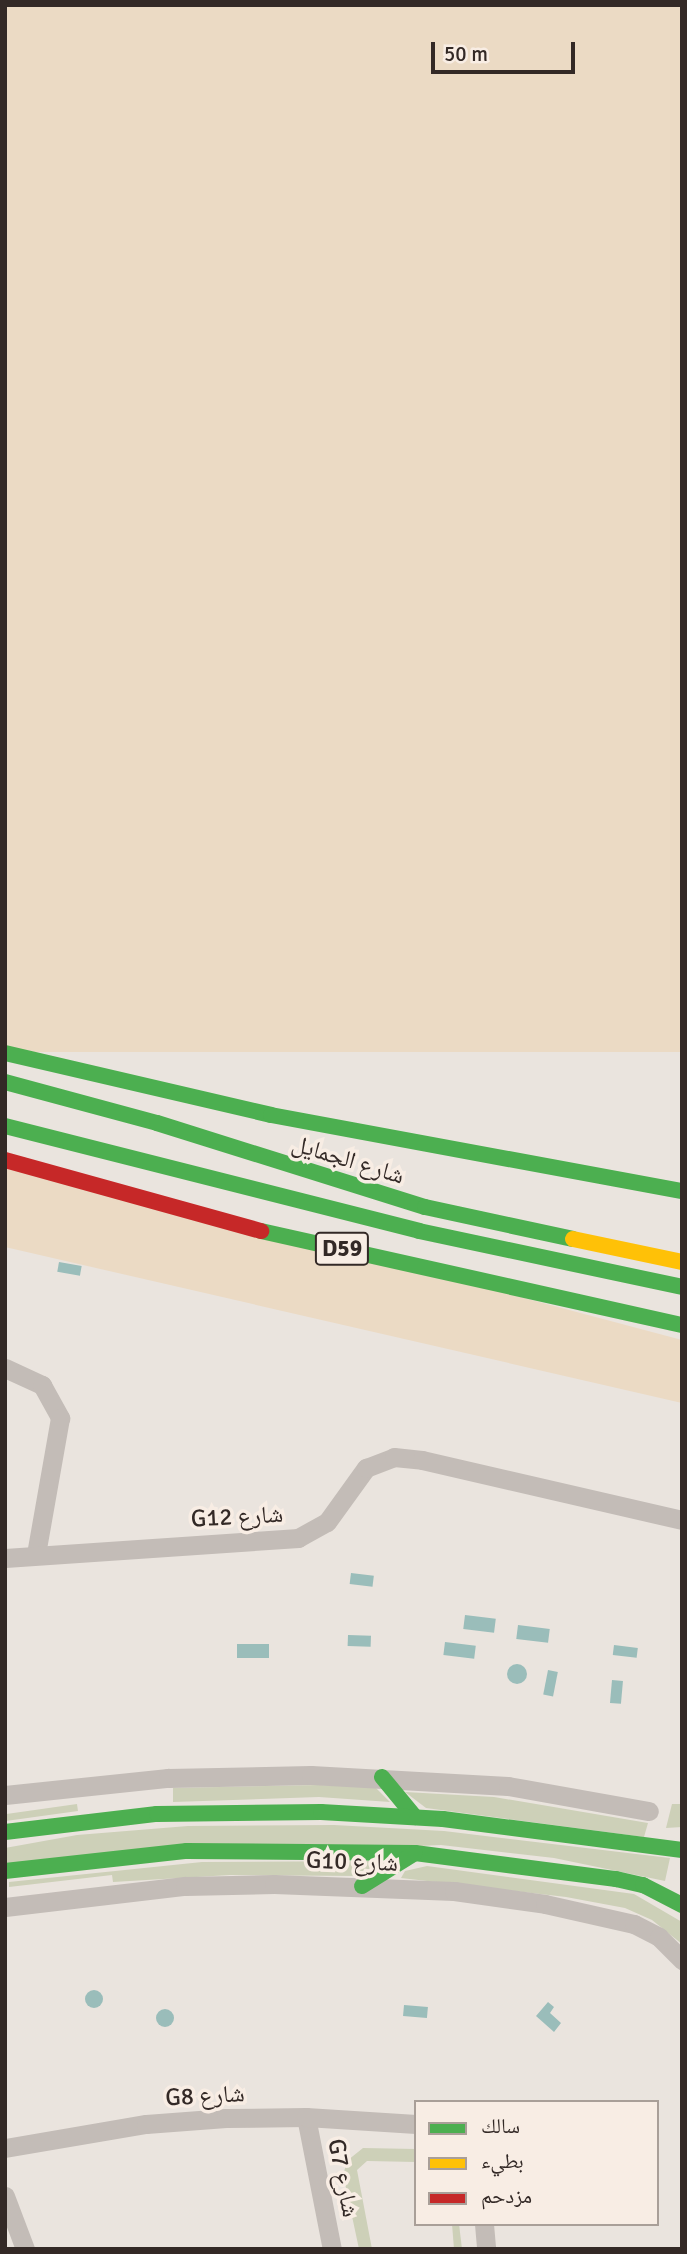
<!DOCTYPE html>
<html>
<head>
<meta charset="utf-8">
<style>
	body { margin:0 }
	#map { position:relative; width:687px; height:2254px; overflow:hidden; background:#eae4de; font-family:Signika,"Noto Naskh Arabic",sans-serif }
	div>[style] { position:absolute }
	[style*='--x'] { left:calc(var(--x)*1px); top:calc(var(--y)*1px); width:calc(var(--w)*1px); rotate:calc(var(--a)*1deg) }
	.green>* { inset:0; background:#cdd0b8; transform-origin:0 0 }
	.sand>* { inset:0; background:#ebdac4; transform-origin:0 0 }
	.water>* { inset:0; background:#9abdba; transform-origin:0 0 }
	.round { border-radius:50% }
	.street>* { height:19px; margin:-9.5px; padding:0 9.5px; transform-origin:9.5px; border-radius:9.5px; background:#c3bcb7 }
	.fast>* { height:16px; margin:-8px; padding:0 8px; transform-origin:8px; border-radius:8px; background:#4caf50 }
	.slow>* { height:16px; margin:-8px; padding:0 8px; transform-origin:8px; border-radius:8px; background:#ffc107 }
	.jam>* { height:16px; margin:-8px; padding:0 8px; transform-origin:8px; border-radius:8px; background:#c62828 }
	span { translate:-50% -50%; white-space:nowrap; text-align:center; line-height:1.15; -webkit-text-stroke:7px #f8ede4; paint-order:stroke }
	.shield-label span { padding:2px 5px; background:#f8ede4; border:2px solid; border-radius:5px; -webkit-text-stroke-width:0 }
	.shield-label { font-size:23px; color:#332926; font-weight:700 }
	.street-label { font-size:24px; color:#332926 }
	.frame { position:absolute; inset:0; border:7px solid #332926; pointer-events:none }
	.legend { position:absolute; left:414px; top:2100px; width:245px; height:126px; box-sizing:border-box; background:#f8ede4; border:2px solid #a99f98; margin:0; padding:9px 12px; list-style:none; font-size:21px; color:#332926 }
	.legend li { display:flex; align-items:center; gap:14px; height:35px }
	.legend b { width:35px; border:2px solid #a99f98 }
	.scale { position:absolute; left:431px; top:42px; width:144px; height:32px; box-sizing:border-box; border:4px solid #332926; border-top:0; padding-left:9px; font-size:21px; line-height:24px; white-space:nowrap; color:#332926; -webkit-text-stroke:5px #f8ede4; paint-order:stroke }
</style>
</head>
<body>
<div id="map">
	<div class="green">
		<i style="clip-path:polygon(319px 1785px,375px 1787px,390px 1802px,319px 1797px,173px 1802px,173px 1788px)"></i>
		<i style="clip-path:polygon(405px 1792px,494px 1797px,648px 1823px,644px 1837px,426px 1808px)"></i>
		<i style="left:77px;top:1804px;width:7px;height:73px;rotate:82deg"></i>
		<i style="clip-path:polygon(672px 1804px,682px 1804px,682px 1827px,666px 1828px)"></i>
		<i style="clip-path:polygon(334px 1825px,444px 1831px,670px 1858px,665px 1881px,554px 1858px,441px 1845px,5px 1865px,5px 1848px,77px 1835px,188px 1826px)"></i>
		<i style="clip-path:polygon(380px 1861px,359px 1876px,230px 1875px,113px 1882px,112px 1875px,9px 1887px,9px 1882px,202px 1862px)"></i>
		<i style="clip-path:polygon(427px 1866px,634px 1894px,682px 1922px,682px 1944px,652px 1920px,625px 1908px,566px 1897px,401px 1878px,405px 1871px)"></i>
		<i style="clip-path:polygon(363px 2148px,416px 2149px,416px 2162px,367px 2161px,357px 2170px,372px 2249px,359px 2249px,343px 2174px,348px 2160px)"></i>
		<i style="clip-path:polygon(452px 2224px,459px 2224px,462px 2249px,454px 2249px)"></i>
	</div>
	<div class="sand">
		<i style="left:5px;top:5px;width:677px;height:1047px"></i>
		<i style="clip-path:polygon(5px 1160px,682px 1340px,682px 1403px,5px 1247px)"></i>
	</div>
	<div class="water">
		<i style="left:59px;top:1262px;width:23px;height:10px;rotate:10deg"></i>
		<i style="left:351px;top:1573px;width:23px;height:11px;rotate:7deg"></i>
		<i style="left:465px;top:1615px;width:31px;height:14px;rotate:7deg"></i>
		<i style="left:518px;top:1625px;width:32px;height:14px;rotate:7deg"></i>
		<i style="left:348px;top:1635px;width:23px;height:11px;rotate:2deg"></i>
		<i style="left:445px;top:1642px;width:31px;height:13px;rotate:7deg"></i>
		<i style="left:269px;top:1644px;width:14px;height:32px;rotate:90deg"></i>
		<i style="left:614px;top:1645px;width:24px;height:10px;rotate:7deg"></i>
		<i class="round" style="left:507px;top:1664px;width:20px;height:20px"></i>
		<i style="left:548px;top:1670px;width:10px;height:25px;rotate:11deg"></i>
		<i style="left:612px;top:1680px;width:11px;height:23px;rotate:5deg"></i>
		<i class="round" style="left:85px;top:1990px;width:18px;height:18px"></i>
		<i style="clip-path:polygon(548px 2002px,554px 2007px,550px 2013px,561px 2023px,554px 2032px,536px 2016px)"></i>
		<i style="left:404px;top:2005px;width:24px;height:11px;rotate:5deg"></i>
		<i class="round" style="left:156px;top:2009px;width:18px;height:18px"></i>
	</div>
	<div class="street">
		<i style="--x:5;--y:1368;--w:41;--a:24.7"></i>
		<i style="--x:42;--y:1385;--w:38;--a:61"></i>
		<i style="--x:60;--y:1418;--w:138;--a:100"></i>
		<i style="--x:5;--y:1558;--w:294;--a:-3.9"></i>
		<i style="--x:298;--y:1538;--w:33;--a:-29"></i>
		<i style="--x:327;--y:1522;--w:67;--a:-54.2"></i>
		<i style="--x:366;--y:1468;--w:30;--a:-21"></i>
		<i style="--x:394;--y:1457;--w:28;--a:6"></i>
		<i style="--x:422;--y:1460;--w:267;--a:13"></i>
		<i style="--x:5;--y:1795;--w:164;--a:-6"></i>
		<i style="--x:168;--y:1778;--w:143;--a:-1.2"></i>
		<i style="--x:311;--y:1775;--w:197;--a:3.2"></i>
		<i style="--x:508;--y:1786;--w:143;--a:10.1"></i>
		<i style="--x:5;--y:1907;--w:181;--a:-6.7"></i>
		<i style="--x:185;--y:1886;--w:89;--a:-1.3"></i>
		<i style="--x:274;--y:1884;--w:180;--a:2.2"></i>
		<i style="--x:454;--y:1891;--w:92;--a:8.1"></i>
		<i style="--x:545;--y:1904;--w:91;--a:12.7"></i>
		<i style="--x:634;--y:1924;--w:28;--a:27"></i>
		<i style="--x:659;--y:1937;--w:33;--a:45"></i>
		<i style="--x:306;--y:2117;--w:135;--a:78.9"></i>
		<i style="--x:5;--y:2148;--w:143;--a:-9.7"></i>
		<i style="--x:146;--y:2124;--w:80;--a:-4.3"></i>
		<i style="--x:226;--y:2118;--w:80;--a:-0.7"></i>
		<i style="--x:306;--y:2117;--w:110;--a:3.6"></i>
		<i style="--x:5;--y:2196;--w:57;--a:69.3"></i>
		<i style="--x:484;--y:2224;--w:25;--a:85"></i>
	</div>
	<div class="fast">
		<i style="--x:5;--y:1053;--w:273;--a:13.1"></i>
		<i style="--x:271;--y:1115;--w:418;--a:10.5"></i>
		<i style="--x:5;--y:1082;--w:157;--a:15.1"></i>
		<i style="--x:157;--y:1123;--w:281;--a:17.4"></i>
		<i style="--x:425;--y:1207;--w:151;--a:12.2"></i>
		<i style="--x:5;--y:1126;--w:427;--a:14.2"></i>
		<i style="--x:419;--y:1231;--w:269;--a:12"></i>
		<i style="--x:261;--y:1231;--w:431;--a:12.6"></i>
		<i style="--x:382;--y:1777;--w:52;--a:50.5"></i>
		<i style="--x:5;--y:1832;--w:153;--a:-6.8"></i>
		<i style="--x:157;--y:1814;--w:164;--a:-0.7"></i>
		<i style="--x:321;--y:1812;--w:122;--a:3.3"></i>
		<i style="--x:443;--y:1819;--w:241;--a:7.4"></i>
		<i style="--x:5;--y:1871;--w:183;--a:-6.3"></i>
		<i style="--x:187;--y:1851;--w:228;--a:0.5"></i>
		<i style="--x:415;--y:1853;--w:203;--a:7.4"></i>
		<i style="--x:616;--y:1879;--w:28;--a:13"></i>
		<i style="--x:643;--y:1885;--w:44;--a:27.1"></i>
		<i style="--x:362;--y:1886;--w:62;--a:-31.9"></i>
	</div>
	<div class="slow">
		<i style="--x:573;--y:1239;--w:111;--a:11.9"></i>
	</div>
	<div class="jam">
		<i style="--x:5;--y:1160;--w:266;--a:15.5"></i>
	</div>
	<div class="shield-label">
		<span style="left:342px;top:1249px">D59</span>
	</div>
	<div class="street-label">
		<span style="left:348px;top:1160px;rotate:17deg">شارع الجمايل</span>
		<span style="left:237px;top:1517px;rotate:-3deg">G12 شارع</span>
		<span style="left:352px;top:1862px;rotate:2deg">G10 شارع</span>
		<span style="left:205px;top:2096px;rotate:-3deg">G8 شارع</span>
		<span style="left:343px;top:2178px;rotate:79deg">G7 شارع</span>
	</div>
	<div class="frame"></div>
	<ul class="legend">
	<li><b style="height:9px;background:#4caf50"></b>سالك</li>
	<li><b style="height:9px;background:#ffc107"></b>بطيء</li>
	<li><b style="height:9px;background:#c62828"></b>مزدحم</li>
	</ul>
	<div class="scale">50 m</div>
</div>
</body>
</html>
